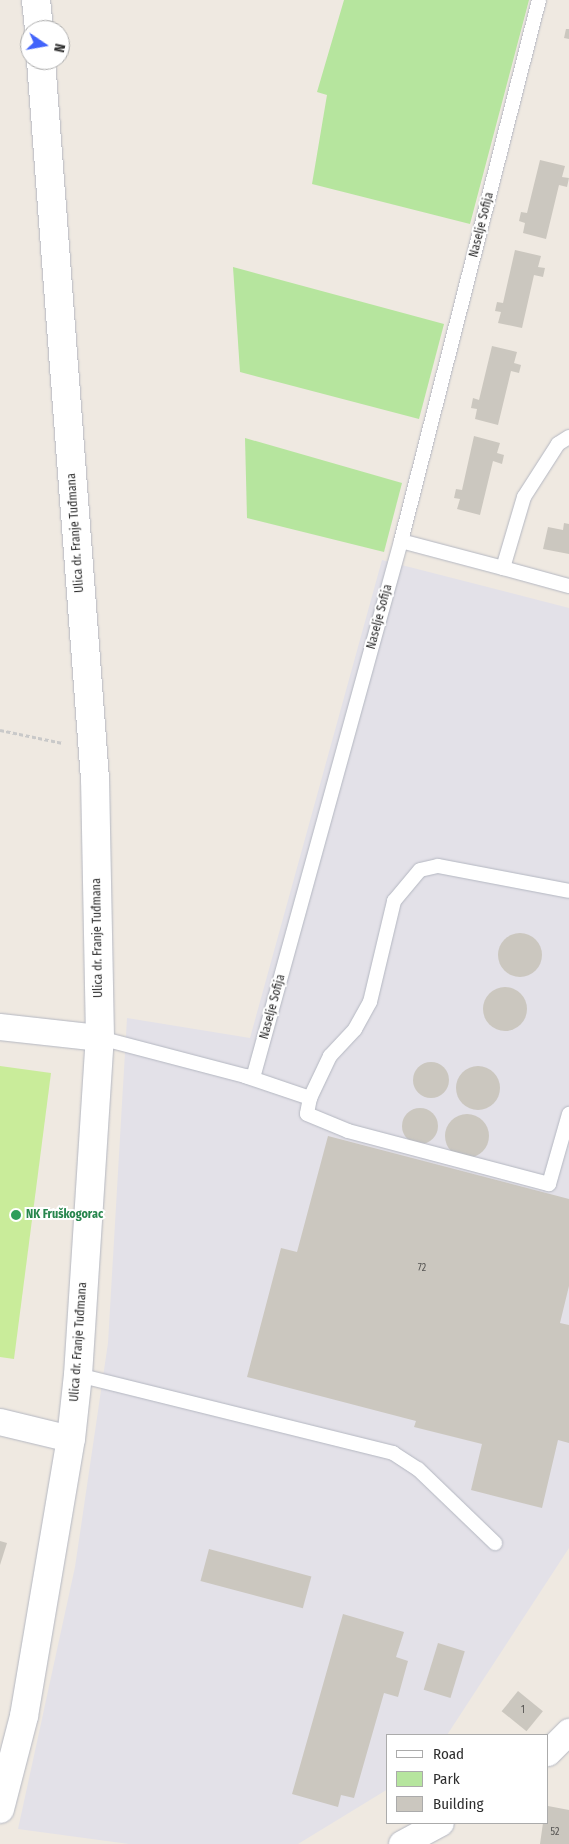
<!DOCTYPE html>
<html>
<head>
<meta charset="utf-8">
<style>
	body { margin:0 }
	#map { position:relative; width:569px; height:1844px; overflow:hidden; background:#efe9e1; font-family:"Fira Sans Condensed",sans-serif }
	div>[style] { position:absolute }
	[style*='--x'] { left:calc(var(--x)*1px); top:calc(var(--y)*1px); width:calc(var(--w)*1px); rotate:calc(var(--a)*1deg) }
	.industrial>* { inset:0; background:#e3e1e8 }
	.green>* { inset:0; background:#b6e59e }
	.pitch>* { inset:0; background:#c9ec9a }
	.building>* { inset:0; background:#cbc7bf; transform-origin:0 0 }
	.round { border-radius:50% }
	.path>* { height:3px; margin-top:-1.5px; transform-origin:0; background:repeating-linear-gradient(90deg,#c9c9c9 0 4px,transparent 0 6.5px) }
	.roads { filter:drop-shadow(0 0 1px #b4b7c1) drop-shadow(0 0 1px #b4b7c1) }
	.lane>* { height:14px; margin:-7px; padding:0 7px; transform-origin:7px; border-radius:7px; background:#fff }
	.street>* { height:26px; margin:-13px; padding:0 13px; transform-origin:13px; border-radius:13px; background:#fff }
	.secondary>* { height:28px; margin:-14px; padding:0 14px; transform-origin:14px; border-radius:14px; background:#fff }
	.dots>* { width:14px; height:14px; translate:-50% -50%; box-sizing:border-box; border:2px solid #fff; border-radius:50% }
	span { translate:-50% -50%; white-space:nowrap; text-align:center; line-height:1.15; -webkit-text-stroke:4px #fff; paint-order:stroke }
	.number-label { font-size:10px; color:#555452 }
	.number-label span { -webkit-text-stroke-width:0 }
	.street-label { font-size:12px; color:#2e2e2e }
	.leisure-label { font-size:12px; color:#27864d; font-weight:700 }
	.left { translate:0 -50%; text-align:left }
	.legend { position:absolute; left:386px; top:1734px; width:162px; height:90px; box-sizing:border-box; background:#fff; border:1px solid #ababab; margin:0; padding:6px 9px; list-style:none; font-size:15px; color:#2e2e2e }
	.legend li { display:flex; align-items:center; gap:10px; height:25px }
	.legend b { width:25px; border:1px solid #ababab }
	.north { position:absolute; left:20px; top:20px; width:50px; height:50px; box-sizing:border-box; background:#fff; border:1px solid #ababab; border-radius:50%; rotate:102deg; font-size:14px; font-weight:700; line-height:20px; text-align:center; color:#2e2e2e }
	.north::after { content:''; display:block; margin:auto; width:18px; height:22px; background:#4264fb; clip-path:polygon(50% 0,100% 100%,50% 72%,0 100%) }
</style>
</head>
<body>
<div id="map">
	<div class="industrial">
		<i style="clip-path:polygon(382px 560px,569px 608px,569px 1548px,447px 1735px,388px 1735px,388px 1789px,298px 1844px,129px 1844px,18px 1829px,75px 1567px,108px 1343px,127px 1018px,250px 1038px)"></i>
	</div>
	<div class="green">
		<i style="clip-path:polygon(344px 0,529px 0,470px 224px,312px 184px,327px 95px,317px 92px)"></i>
		<i style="clip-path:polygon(233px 267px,444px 324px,419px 419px,240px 372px)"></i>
		<i style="clip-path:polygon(245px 438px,402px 483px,384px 552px,247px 518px)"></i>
	</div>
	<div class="pitch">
		<i style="clip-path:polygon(0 1066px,51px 1073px,14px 1359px,0 1357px)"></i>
	</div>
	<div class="building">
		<i style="clip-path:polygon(566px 29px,569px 29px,569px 39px,564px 38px)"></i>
		<i style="clip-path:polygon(540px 160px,565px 166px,562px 177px,569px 178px,567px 187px,559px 185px,546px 239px,523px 233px,525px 223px,519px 221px,521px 212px,527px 213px)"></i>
		<i style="clip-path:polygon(515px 250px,541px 256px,538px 267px,545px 268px,543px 277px,534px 275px,522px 328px,498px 323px,501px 312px,495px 311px,497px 302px,503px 303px)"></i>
		<i style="clip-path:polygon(492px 346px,517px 352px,514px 363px,521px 365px,519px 373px,511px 371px,498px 425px,475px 419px,477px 409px,471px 408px,473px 398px,479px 400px)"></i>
		<i style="clip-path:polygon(474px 436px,500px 443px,497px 453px,504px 455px,502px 464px,493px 461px,480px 515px,457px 509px,460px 499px,454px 498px,456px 489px,462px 490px)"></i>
		<i style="clip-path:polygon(564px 523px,569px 524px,569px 554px,543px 549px,548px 527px,563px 530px)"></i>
		<i class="round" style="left:498px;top:933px;width:44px;height:44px"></i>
		<i class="round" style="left:483px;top:987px;width:44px;height:44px"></i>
		<i class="round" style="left:413px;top:1062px;width:36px;height:36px"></i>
		<i class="round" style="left:456px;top:1066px;width:44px;height:44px"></i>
		<i class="round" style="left:402px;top:1108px;width:36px;height:36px"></i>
		<i class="round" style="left:445px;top:1114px;width:44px;height:44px"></i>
		<i style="clip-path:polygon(328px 1136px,569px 1199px,569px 1286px,560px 1323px,569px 1325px,569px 1443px,558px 1440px,542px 1508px,471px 1490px,482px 1444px,414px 1427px,416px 1421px,247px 1377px,281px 1248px,297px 1252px)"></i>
		<i style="clip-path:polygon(0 1541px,7px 1543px,0 1565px)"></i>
		<i style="left:209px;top:1549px;width:106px;height:33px;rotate:15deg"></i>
		<i style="clip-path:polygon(343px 1614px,404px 1632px,396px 1657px,408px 1661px,398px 1697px,384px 1693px,354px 1798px,341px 1795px,338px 1807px,292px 1794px)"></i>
		<i style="left:438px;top:1643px;width:28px;height:49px;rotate:17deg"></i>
		<i style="left:518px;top:1691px;width:32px;height:26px;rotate:39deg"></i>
		<i style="clip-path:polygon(548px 1806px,569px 1810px,569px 1844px,540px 1844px,543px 1823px,548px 1823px)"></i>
	</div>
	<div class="path">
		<i style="--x:0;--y:730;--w:64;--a:11.7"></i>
	</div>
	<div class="roads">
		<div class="lane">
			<i style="--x:569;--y:437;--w:13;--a:148"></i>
			<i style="--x:558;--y:444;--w:63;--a:122.7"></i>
			<i style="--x:524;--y:497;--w:74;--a:106.5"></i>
			<i style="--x:503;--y:568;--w:68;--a:15.3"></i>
			<i style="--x:401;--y:541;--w:106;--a:14.8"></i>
			<i style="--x:100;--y:1038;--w:158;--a:14.7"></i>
			<i style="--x:253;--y:1078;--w:557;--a:-74.59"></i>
			<i style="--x:401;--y:541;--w:558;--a:-75.69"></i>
			<i style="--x:245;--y:1076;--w:69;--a:18.7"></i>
			<i style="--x:310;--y:1098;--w:16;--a:101"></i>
			<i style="--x:307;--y:1114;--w:44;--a:22.5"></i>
			<i style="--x:348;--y:1131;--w:208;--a:14.8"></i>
			<i style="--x:549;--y:1184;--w:73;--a:-74.1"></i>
			<i style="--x:310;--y:1098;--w:47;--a:-64.5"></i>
			<i style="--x:330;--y:1056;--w:37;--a:-47"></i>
			<i style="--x:355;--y:1029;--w:31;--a:-61"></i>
			<i style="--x:370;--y:1002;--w:104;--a:-76.6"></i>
			<i style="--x:394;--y:901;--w:40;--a:-50"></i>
			<i style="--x:420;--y:870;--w:18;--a:-13"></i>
			<i style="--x:438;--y:866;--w:133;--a:10.8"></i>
			<i style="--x:78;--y:1375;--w:325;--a:13.9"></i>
			<i style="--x:393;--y:1453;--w:30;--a:33"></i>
			<i style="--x:418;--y:1469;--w:107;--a:43.9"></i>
		</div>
		<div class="street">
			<i style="--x:0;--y:1027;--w:101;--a:6.3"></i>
			<i style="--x:0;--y:1422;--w:73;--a:13.5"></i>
			<i style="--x:548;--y:1753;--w:30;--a:-45"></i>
			<i style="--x:402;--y:1844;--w:44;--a:-28.3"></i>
		</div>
		<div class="secondary">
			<i style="--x:36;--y:0;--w:30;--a:84"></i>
			<i style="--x:0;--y:1809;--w:96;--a:-75.5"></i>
			<i style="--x:24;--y:1716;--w:281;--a:-80.4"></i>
			<i style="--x:71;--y:1439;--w:64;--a:-83.8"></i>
			<i style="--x:78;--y:1375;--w:338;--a:-86.3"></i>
			<i style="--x:100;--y:1038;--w:259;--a:-91.1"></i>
			<i style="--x:95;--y:779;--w:721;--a:-94.3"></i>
		</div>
	</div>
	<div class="dots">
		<i style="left:16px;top:1215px;background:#2e9e5b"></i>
	</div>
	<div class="number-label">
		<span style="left:422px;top:1269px">72</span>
		<span style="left:523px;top:1711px">1</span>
		<span style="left:555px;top:1833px">52</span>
	</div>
	<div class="street-label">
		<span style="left:482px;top:225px;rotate:-76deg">Naselje Sofija</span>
		<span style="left:76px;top:533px;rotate:-94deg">Ulica dr. Franje Tuđmana</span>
		<span style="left:380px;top:617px;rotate:-75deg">Naselje Sofija</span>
		<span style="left:98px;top:938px;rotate:-91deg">Ulica dr. Franje Tuđmana</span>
		<span style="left:273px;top:1007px;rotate:-75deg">Naselje Sofija</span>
		<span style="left:79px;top:1342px;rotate:-86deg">Ulica dr. Franje Tuđmana</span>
	</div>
	<div class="leisure-label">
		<span class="left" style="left:26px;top:1215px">NK Fruškogorac</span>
	</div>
	<ul class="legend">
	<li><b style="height:6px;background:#fff"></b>Road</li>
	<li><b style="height:14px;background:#b6e59e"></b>Park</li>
	<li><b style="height:14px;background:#cbc7bf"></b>Building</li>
	</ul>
	<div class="north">N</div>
</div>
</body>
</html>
